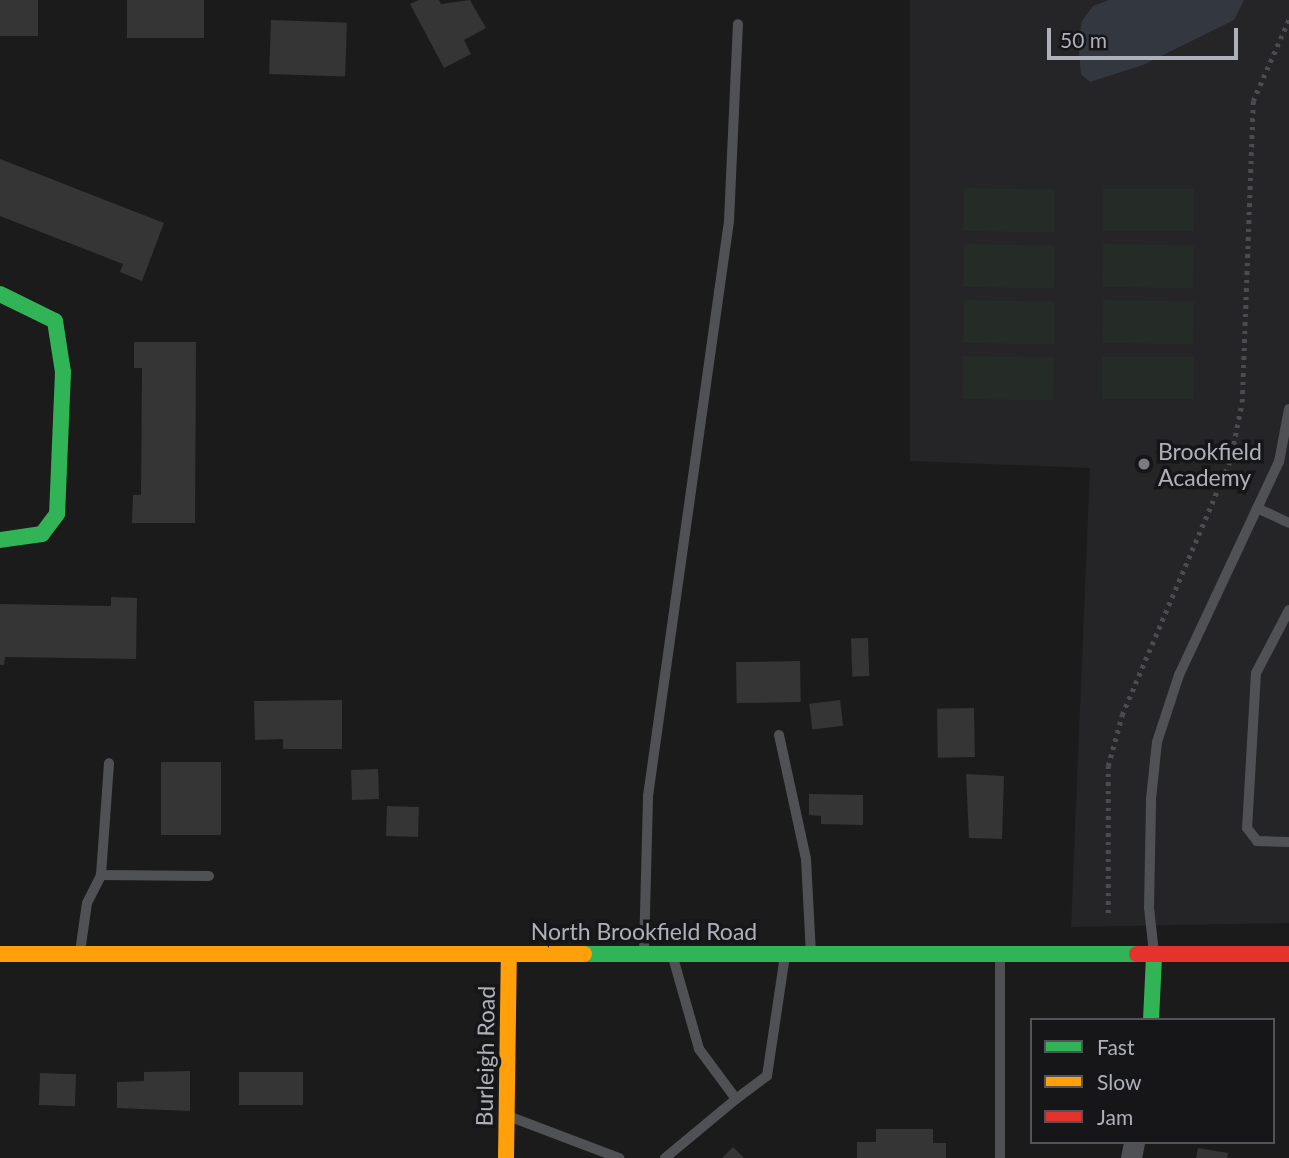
<!DOCTYPE html>
<html>
<head>
<meta charset="utf-8">
<style>
	body { margin:0 }
	#map { position:relative; width:1289px; height:1158px; overflow:hidden; background:#1b1b1b; font-family:Lato,sans-serif }
	div>[style] { position:absolute }
	[style*='--x'] { left:calc(var(--x)*1px); top:calc(var(--y)*1px); width:calc(var(--w)*1px); rotate:calc(var(--a)*1deg) }
	.built>* { inset:0; background:#252527 }
	.green>* { inset:0; background:#252b27; transform-origin:0 0 }
	.water>* { inset:0; background:#333840 }
	.building>* { inset:0; background:#353536; transform-origin:0 0 }
	.path>* { height:4.5px; margin-top:-2.25px; transform-origin:0; background:repeating-linear-gradient(90deg,#4b4c4f 0 3.5px,transparent 0 8.5px) }
	.lane>* { height:10px; margin:-5px; padding:0 5px; transform-origin:5px; border-radius:5px; background:#505154 }
	.street>* { height:21px; margin:-10.5px; padding:0 10.5px; transform-origin:10.5px; border-radius:10.5px; background:#505154 }
	.fast>* { height:16px; margin:-8px; padding:0 8px; transform-origin:8px; border-radius:8px; background:#30b455 }
	.slow>* { height:16px; margin:-8px; padding:0 8px; transform-origin:8px; border-radius:8px; background:#ff9f0a }
	.jam>* { height:16px; margin:-8px; padding:0 8px; transform-origin:8px; border-radius:8px; background:#e5322d }
	.dots>* { width:19px; height:19px; translate:-50% -50%; box-sizing:border-box; border:4px solid #161517; border-radius:50% }
	span { translate:-50% -50%; white-space:nowrap; text-align:center; line-height:1.15; -webkit-text-stroke:7px #161517; paint-order:stroke }
	.poi-label { font-size:23px; color:#aeb0ba }
	.left { translate:0 -50%; text-align:left }
	.street-label { font-size:23px; color:#aeb0ba }
	.legend { position:absolute; left:1030px; top:1018px; width:245px; height:126px; box-sizing:border-box; background:#161517; border:2px solid #535358; margin:0; padding:9px 12px; list-style:none; font-size:21px; color:#aeb0ba }
	.legend li { display:flex; align-items:center; gap:14px; height:35px }
	.legend b { width:35px; border:2px solid #535358 }
	.scale { position:absolute; left:1047px; top:28px; width:191px; height:32px; box-sizing:border-box; border:4px solid #aeb0ba; border-top:0; padding-left:9px; font-size:21px; line-height:24px; white-space:nowrap; color:#aeb0ba; -webkit-text-stroke:5px #161517; paint-order:stroke }
</style>
</head>
<body>
<div id="map">
	<div class="built">
		<i style="clip-path:polygon(910px 0,1289px 0,1289px 923px,1071px 927px,1090px 468px,910px 461px)"></i>
	</div>
	<div class="green">
		<i style="left:964px;top:188px;width:91px;height:43px;rotate:1deg"></i>
		<i style="left:1103px;top:189px;width:91px;height:42px"></i>
		<i style="left:964px;top:244px;width:91px;height:43px;rotate:1deg"></i>
		<i style="left:1103px;top:244px;width:91px;height:43px;rotate:1deg"></i>
		<i style="left:964px;top:300px;width:91px;height:43px;rotate:1deg"></i>
		<i style="left:1103px;top:300px;width:91px;height:43px;rotate:1deg"></i>
		<i style="left:963px;top:356px;width:91px;height:43px;rotate:1deg"></i>
		<i style="left:1102px;top:357px;width:92px;height:42px"></i>
	</div>
	<div class="water">
		<i style="clip-path:polygon(1109px 0,1244px 0,1234px 20px,1143px 65px,1090px 82px,1081px 74px,1078px 42px,1082px 21px,1093px 6px)"></i>
	</div>
	<div class="building">
		<i style="left:0;top:0;width:38px;height:36px"></i>
		<i style="left:127px;top:0;width:77px;height:38px"></i>
		<i style="clip-path:polygon(419px 0,439px 0,441px 4px,470px 0,486px 28px,464px 40px,471px 54px,444px 68px,410px 4px)"></i>
		<i style="left:271px;top:20px;width:76px;height:54px;rotate:2deg"></i>
		<i style="clip-path:polygon(0 159px,164px 223px,142px 281px,120px 272px,123px 264px,0 216px)"></i>
		<i style="clip-path:polygon(134px 342px,196px 342px,195px 523px,132px 523px,133px 495px,141px 495px,142px 368px,134px 368px)"></i>
		<i style="clip-path:polygon(111px 597px,137px 598px,136px 659px,5px 657px,4px 665px,0 665px,0 604px,111px 606px)"></i>
		<i style="left:868px;top:638px;width:38px;height:17px;rotate:88deg"></i>
		<i style="left:800px;top:661px;width:41px;height:64px;rotate:89deg"></i>
		<i style="clip-path:polygon(342px 700px,342px 749px,283px 749px,283px 739px,255px 740px,254px 701px)"></i>
		<i style="left:840px;top:700px;width:26px;height:31px;rotate:83deg"></i>
		<i style="left:974px;top:708px;width:49px;height:37px;rotate:89deg"></i>
		<i style="left:161px;top:762px;width:60px;height:73px"></i>
		<i style="left:378px;top:769px;width:30px;height:27px;rotate:88deg"></i>
		<i style="clip-path:polygon(966px 774px,1004px 776px,1002px 839px,969px 838px)"></i>
		<i style="clip-path:polygon(809px 794px,863px 795px,863px 825px,821px 824px,821px 816px,809px 815px)"></i>
		<i style="left:387px;top:806px;width:32px;height:30px;rotate:2deg"></i>
		<i style="clip-path:polygon(190px 1071px,190px 1111px,117px 1108px,117px 1082px,144px 1081px,144px 1072px)"></i>
		<i style="left:303px;top:1072px;width:33px;height:64px;rotate:90deg"></i>
		<i style="left:40px;top:1073px;width:36px;height:32px;rotate:2deg"></i>
		<i style="clip-path:polygon(876px 1129px,933px 1129px,933px 1143px,946px 1143px,946px 1158px,857px 1158px,857px 1142px,876px 1142px)"></i>
		<i style="clip-path:polygon(733px 1147px,744px 1158px,722px 1158px)"></i>
		<i style="clip-path:polygon(1198px 1148px,1228px 1153px,1227px 1158px,1196px 1158px)"></i>
	</div>
	<div class="path">
		<i style="--x:1108;--y:913;--w:147;--a:-90"></i>
		<i style="--x:1108;--y:766;--w:53;--a:-74.6"></i>
		<i style="--x:1122;--y:715;--w:276;--a:-67"></i>
		<i style="--x:1230;--y:461;--w:60;--a:-78.5"></i>
		<i style="--x:1242;--y:402;--w:301;--a:-87.9"></i>
		<i style="--x:1253;--y:101;--w:90;--a:-66.3"></i>
	</div>
	<div class="lane">
		<i style="--x:1257;--y:508;--w:35;--a:25"></i>
		<i style="--x:1289;--y:610;--w:71;--a:117.6"></i>
		<i style="--x:1256;--y:673;--w:155;--a:93.3"></i>
		<i style="--x:1247;--y:828;--w:16;--a:52"></i>
		<i style="--x:1257;--y:841;--w:32;--a:2"></i>
		<i style="--x:779;--y:735;--w:127;--a:77.7"></i>
		<i style="--x:806;--y:859;--w:94;--a:87"></i>
		<i style="--x:101;--y:875;--w:108;--a:0.5"></i>
		<i style="--x:644;--y:951;--w:155;--a:-88.5"></i>
		<i style="--x:648;--y:796;--w:581;--a:-81.98"></i>
		<i style="--x:729;--y:221;--w:197;--a:-87.4"></i>
		<i style="--x:80;--y:952;--w:49;--a:-81.9"></i>
		<i style="--x:87;--y:903;--w:31;--a:-63"></i>
		<i style="--x:101;--y:875;--w:112;--a:-85.9"></i>
		<i style="--x:1154;--y:953;--w:45;--a:-96.3"></i>
		<i style="--x:1149;--y:908;--w:109;--a:-88.9"></i>
		<i style="--x:1151;--y:799;--w:57;--a:-84"></i>
		<i style="--x:1157;--y:742;--w:71;--a:-71.8"></i>
		<i style="--x:1179;--y:675;--w:235;--a:-64.9"></i>
		<i style="--x:1279;--y:462;--w:54;--a:-79.3"></i>
		<i style="--x:672;--y:954;--w:99;--a:74.1"></i>
		<i style="--x:699;--y:1049;--w:62;--a:53.5"></i>
		<i style="--x:736;--y:1099;--w:39;--a:-37"></i>
		<i style="--x:767;--y:1076;--w:121;--a:-81.5"></i>
		<i style="--x:1000;--y:957;--w:201;--a:90"></i>
		<i style="--x:508;--y:1116;--w:119;--a:20.7"></i>
		<i style="--x:665;--y:1158;--w:92;--a:-39.7"></i>
	</div>
	<div class="street">
		<i style="--x:1131;--y:1158;--w:16;--a:-79"></i>
	</div>
	<div class="fast">
		<i style="--x:0;--y:294;--w:61;--a:26.1"></i>
		<i style="--x:55;--y:321;--w:52;--a:81.1"></i>
		<i style="--x:63;--y:372;--w:142;--a:92.4"></i>
		<i style="--x:57;--y:514;--w:25;--a:127"></i>
		<i style="--x:42;--y:534;--w:42;--a:171.9"></i>
		<i style="--x:584;--y:954;--w:553;--a:0"></i>
		<i style="--x:1151;--y:1020;--w:64;--a:-87.3"></i>
	</div>
	<div class="slow">
		<i style="--x:0;--y:954;--w:584;--a:0"></i>
		<i style="--x:506;--y:1158;--w:203;--a:-89.2"></i>
	</div>
	<div class="jam">
		<i style="--x:1137;--y:954;--w:152;--a:0"></i>
	</div>
	<div class="dots">
		<i style="left:1144px;top:464px;background:#7b7c82"></i>
	</div>
	<div class="poi-label">
		<span class="left" style="left:1158px;top:464px">Brookfield<br>Academy</span>
	</div>
	<div class="street-label">
		<span style="left:644px;top:931px">North Brookfield Road</span>
		<span style="left:485px;top:1056px;rotate:-89deg">Burleigh Road</span>
	</div>
	<ul class="legend">
	<li><b style="height:9px;background:#30b455"></b>Fast</li>
	<li><b style="height:9px;background:#ff9f0a"></b>Slow</li>
	<li><b style="height:9px;background:#e5322d"></b>Jam</li>
	</ul>
	<div class="scale">50 m</div>
</div>
</body>
</html>
